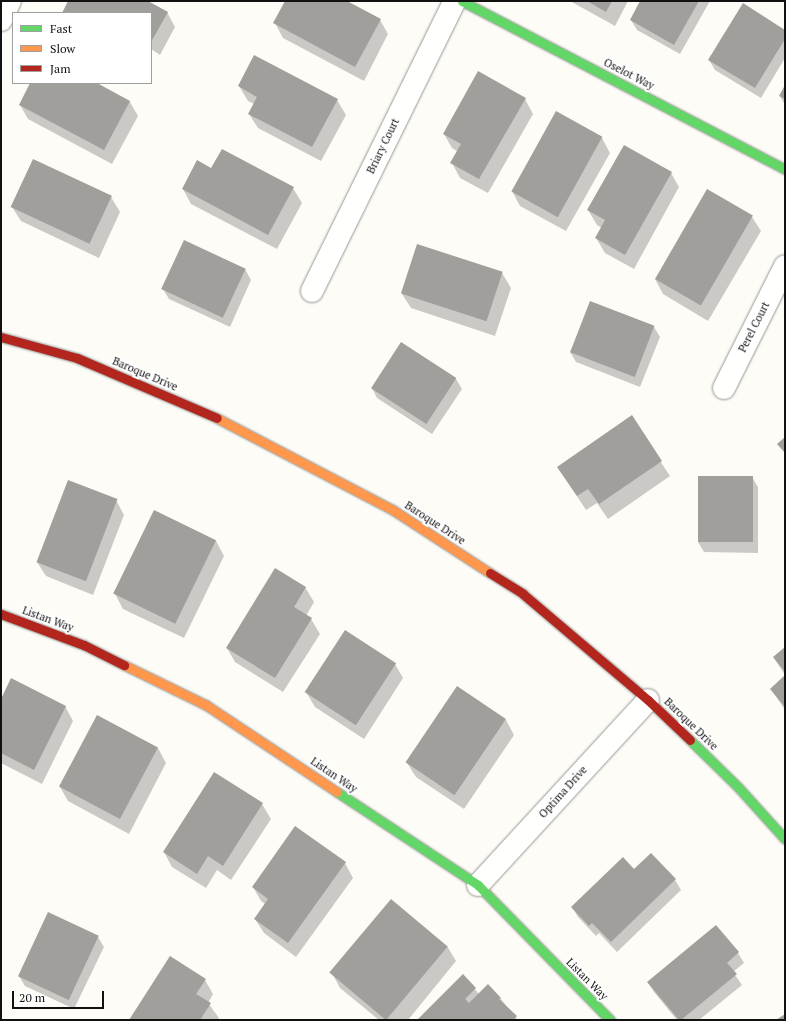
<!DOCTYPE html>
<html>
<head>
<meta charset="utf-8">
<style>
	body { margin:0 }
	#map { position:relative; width:786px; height:1021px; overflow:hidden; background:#fdfcf7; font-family:"PT Serif",serif }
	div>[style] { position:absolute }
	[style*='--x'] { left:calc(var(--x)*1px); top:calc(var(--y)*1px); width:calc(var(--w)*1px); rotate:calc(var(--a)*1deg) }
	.shadow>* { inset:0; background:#0003 }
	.building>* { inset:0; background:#a19f9c; transform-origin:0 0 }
	.roads { filter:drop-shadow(0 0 1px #979795) drop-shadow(0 0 1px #979795) }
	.street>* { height:22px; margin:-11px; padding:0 11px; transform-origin:11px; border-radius:11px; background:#fffffe }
	.fast>* { height:9px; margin:-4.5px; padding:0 4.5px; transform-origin:4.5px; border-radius:4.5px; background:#63d668 }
	.slow>* { height:9px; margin:-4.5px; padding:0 4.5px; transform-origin:4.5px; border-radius:4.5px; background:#ff974d }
	.jam>* { height:9px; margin:-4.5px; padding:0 4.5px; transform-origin:4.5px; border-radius:4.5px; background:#b3261e }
	span { translate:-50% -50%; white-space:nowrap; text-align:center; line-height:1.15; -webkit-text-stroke:4px #fff; paint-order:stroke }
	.street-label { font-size:11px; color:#111 }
	.frame { position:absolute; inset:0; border:2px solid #111; pointer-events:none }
	.legend { position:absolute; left:12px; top:12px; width:140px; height:72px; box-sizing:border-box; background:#fff; border:1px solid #a0a0a0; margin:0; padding:5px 7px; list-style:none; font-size:12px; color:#111 }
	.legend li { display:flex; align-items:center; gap:8px; height:20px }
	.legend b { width:20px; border:1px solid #a0a0a0 }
	.scale { position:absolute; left:12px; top:991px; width:92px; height:18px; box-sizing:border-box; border:2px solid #111; border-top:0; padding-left:5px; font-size:12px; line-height:14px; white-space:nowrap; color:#111; -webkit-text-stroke:3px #fff; paint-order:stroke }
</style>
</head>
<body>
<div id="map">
	<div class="shadow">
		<i style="clip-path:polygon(69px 1px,146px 1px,167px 12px,175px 27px,160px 55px,151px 49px,151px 13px,63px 13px)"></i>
		<i style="clip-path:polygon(286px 1px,345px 1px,380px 20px,388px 34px,364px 81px,283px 38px,275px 23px)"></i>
		<i style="clip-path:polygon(570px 1px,628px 1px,615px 26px)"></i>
		<i style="clip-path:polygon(641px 1px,710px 1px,680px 54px,637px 30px,631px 20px)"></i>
		<i style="clip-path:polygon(785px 31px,785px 58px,761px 98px,715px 70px,709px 60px)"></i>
		<i style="clip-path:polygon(31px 83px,95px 83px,130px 102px,138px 116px,112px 164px,28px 119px,20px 105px)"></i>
		<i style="clip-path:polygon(239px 86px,337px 100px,346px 115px,321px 161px,258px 128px,249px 114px,254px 104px,248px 101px)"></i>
		<i style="clip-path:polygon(785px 87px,785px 105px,780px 96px)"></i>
		<i style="clip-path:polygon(525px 99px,533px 114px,488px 193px,460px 178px,452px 163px,458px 152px,452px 148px,444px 134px)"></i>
		<i style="clip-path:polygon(556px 112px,602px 138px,610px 153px,566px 231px,520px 206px,512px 191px)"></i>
		<i style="clip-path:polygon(212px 170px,293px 188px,302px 203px,277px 249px,191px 204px,183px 189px)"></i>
		<i style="clip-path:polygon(671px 173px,679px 187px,634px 269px,605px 253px,596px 238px,602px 228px,597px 225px,588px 210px)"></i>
		<i style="clip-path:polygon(111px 197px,120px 212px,99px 258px,21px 221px,12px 207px)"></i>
		<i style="clip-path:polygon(752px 217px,761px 231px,708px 321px,663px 294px,655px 279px)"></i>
		<i style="clip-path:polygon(245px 269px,251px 280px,230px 327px,169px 299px,163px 289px)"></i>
		<i style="clip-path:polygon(502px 273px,511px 288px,495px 336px,411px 308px,402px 294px)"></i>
		<i style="clip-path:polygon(590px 302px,654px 327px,660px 337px,640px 387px,576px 362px,570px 352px)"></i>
		<i style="clip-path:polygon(401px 343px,456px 379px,462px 389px,432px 434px,377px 398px,372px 388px)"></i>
		<i style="clip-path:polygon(631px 417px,670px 476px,608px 519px,597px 503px,586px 510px,558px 467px)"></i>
		<i style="clip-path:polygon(699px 477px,752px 477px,758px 487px,758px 553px,704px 552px,698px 542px)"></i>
		<i style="clip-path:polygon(116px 500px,124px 515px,93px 595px,46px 576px,37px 562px)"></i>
		<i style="clip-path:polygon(155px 511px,216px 541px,224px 556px,184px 638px,123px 609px,115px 594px)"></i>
		<i style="clip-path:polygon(305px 587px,314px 602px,306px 616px,311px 619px,320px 634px,283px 692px,235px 662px,227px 648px)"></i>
		<i style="clip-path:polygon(785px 648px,785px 675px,774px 658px)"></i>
		<i style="clip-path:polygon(395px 664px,403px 678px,364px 739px,315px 707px,306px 692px)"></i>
		<i style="clip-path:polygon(785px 677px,785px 710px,771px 689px)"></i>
		<i style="clip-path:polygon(457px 688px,506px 720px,514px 735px,464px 809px,416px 777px,407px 763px)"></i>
		<i style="clip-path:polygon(1px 701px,65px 706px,73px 721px,42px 784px,1px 763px)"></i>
		<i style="clip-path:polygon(98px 716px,158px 748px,166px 763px,129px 834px,68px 801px,60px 787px)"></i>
		<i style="clip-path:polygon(262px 804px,271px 819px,231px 880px,217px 870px,206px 888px,172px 867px,164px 852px)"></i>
		<i style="clip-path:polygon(345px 863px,353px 878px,296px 957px,264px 933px,255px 919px,265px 904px,261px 901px,253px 887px)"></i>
		<i style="clip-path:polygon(634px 871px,675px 880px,681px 890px,617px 952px,599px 933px,596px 936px,578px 917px,572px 907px)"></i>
		<i style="clip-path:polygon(716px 926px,738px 953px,744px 963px,733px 972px,742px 985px,699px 1020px,677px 1020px,654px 992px,648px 982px)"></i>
		<i style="clip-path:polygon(98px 937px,104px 947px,74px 1009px,25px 986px,19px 976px)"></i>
		<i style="clip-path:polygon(447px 946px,456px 961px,408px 1020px,379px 1020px,340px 988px,332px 973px)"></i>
		<i style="clip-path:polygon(463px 976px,479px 994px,500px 998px,518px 1020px,419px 1020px)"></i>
		<i style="clip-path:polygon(205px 980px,213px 994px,208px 1003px,219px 1018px,218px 1020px,130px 1020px)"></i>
	</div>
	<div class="building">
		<i style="clip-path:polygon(68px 1px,148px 1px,168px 12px,151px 42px,151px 13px,62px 13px)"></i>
		<i style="clip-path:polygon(285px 1px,347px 1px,381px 19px,355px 67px,273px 23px)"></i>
		<i style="clip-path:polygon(587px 1px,612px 1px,606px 12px)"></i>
		<i style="clip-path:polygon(640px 1px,699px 1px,674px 45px,630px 20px)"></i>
		<i style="clip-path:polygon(743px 3px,785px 30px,785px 39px,755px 88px,708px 60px)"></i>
		<i style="clip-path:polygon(254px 55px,338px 99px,312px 147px,248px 114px,257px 97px,238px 86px)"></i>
		<i style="clip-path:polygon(478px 71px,526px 98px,479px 179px,450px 163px,461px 144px,443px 134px)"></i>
		<i style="clip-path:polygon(30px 83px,97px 83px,130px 101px,104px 150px,19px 105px)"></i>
		<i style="clip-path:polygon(785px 85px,785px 99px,779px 96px)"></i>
		<i style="left:556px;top:111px;width:53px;height:92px;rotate:29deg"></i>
		<i style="clip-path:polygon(624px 145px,672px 172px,625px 255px,595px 238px,605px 220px,587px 210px)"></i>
		<i style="clip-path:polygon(222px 149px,294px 187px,268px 235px,182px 189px,197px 160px,211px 168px)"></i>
		<i style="left:33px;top:159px;width:87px;height:53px;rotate:25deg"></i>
		<i style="left:707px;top:189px;width:53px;height:104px;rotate:30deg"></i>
		<i style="left:184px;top:240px;width:68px;height:54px;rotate:25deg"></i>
		<i style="left:417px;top:244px;width:90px;height:52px;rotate:18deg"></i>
		<i style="left:590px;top:301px;width:69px;height:55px;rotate:21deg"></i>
		<i style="left:401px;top:342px;width:66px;height:55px;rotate:33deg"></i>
		<i style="clip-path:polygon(632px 415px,662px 461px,599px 504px,588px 489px,577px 496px,557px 467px)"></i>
		<i style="clip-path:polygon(785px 437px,785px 453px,777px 444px)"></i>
		<i style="left:698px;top:476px;width:55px;height:66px"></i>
		<i style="left:68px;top:480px;width:53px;height:88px;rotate:21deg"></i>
		<i style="left:154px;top:510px;width:69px;height:93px;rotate:26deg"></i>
		<i style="clip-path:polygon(275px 568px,306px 587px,294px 607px,312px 618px,275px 678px,226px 648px)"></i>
		<i style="left:345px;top:630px;width:61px;height:74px;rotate:33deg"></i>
		<i style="clip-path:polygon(785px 647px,785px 672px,773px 657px)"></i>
		<i style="clip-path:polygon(785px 675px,785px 707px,770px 689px)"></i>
		<i style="clip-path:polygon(11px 678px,66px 706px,34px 770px,1px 753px,1px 699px)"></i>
		<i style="left:457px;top:686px;width:59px;height:92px;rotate:34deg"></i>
		<i style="left:97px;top:715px;width:69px;height:81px;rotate:28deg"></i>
		<i style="clip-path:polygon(214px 772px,263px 803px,223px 866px,208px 856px,197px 874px,163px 852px)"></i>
		<i style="clip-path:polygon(295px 826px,346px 862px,288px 943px,254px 919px,268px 899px,252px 887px)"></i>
		<i style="clip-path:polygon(651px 853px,676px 879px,611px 942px,592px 923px,589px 926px,571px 907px,623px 857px,634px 869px)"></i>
		<i style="left:391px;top:899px;width:74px;height:96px;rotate:40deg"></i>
		<i style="left:48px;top:912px;width:56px;height:71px;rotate:25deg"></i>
		<i style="clip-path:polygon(716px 925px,739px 952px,727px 963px,737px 974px,681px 1020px,679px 1020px,647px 982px)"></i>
		<i style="clip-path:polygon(170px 956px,206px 979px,196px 994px,211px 1003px,200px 1020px,129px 1020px)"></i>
		<i style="clip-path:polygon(463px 974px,476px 988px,465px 999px,469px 1003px,488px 984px,501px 998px,499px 999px,517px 1016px,513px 1020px,417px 1020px)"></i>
		<i style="clip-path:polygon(785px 1014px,785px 1020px,776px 1020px)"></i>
	</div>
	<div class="roads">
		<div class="street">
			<i style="--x:1;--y:20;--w:21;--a:-65"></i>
			<i style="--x:312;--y:291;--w:323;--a:-63.8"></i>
			<i style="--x:724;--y:388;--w:136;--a:-63.4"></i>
			<i style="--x:478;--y:885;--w:251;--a:-47.4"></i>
		</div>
		<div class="fast">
			<i style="--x:462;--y:1;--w:364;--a:27.5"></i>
			<i style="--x:690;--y:740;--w:67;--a:44.4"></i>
			<i style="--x:738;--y:787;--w:70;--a:47.9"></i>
			<i style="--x:337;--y:792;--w:169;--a:33.4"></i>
			<i style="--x:478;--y:885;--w:189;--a:45.6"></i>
		</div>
		<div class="slow">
			<i style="--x:217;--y:418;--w:199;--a:27.6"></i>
			<i style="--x:393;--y:510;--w:116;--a:33"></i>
			<i style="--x:124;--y:665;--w:91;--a:26"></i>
			<i style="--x:206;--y:705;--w:157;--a:33.6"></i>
		</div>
		<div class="jam">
			<i style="--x:1;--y:337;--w:79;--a:15.4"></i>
			<i style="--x:77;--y:358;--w:152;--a:23.2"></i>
			<i style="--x:490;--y:573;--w:39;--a:32"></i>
			<i style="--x:523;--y:594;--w:164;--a:40.3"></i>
			<i style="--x:648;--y:700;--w:58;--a:43.6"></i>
			<i style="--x:1;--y:614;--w:89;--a:20.5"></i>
			<i style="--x:84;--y:645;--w:45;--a:26.6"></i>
		</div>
	</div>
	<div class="street-label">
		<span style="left:629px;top:74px;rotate:27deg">Oselot Way</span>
		<span style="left:383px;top:146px;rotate:-64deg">Briary Court</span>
		<span style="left:754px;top:327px;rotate:-63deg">Perel Court</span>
		<span style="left:145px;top:374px;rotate:23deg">Baroque Drive</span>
		<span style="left:435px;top:523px;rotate:33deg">Baroque Drive</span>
		<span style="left:48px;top:619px;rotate:20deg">Listan Way</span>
		<span style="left:691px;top:724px;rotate:44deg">Baroque Drive</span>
		<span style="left:334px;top:775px;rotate:34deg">Listan Way</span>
		<span style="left:563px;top:792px;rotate:-48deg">Optima Drive</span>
		<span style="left:587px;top:979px;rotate:45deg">Listan Way</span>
	</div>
	<div class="frame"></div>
	<ul class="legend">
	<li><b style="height:5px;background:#63d668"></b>Fast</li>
	<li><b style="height:5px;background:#ff974d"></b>Slow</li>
	<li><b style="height:5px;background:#b3261e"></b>Jam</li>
	</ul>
	<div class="scale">20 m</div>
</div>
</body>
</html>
